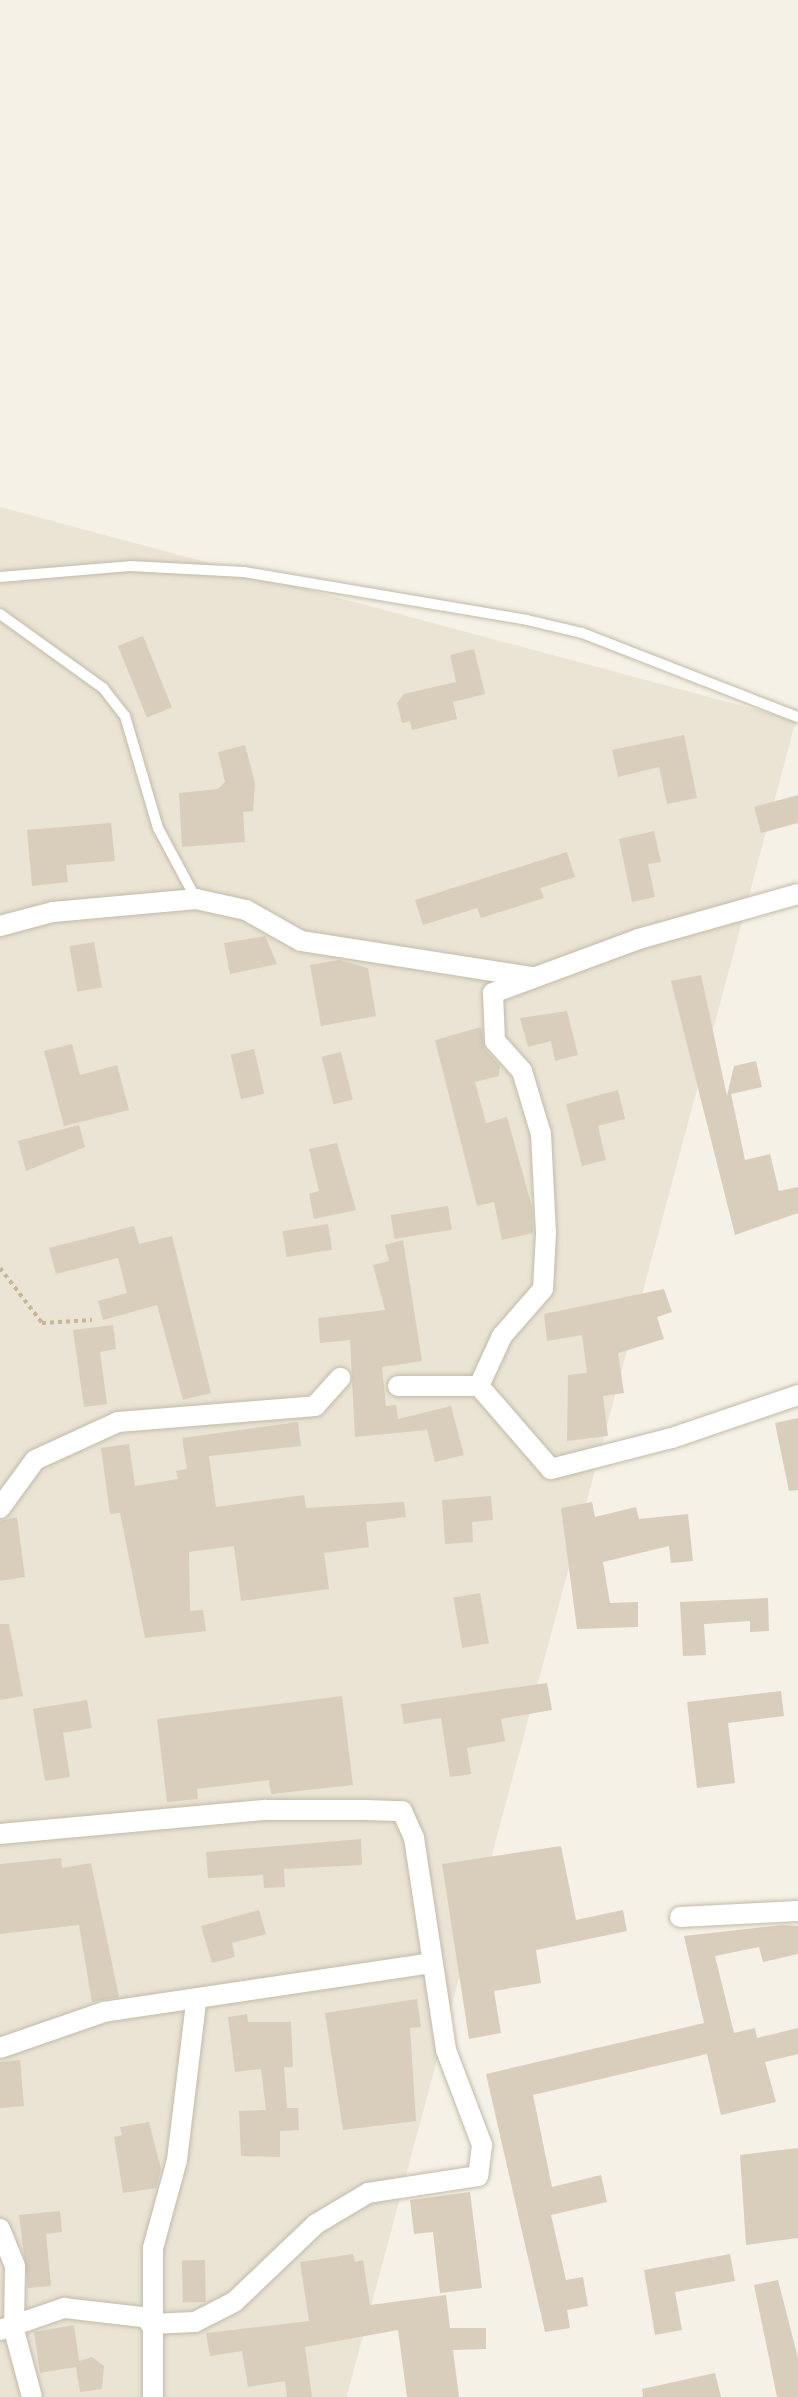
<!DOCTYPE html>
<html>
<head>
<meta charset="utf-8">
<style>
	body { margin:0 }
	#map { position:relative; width:798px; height:2397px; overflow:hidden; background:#f5f1e6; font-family:Poppins,sans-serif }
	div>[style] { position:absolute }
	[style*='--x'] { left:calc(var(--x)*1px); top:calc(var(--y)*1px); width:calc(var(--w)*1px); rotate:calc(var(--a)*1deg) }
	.residential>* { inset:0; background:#eae4d4; transform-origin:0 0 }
	.building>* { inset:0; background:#d8cebb; transform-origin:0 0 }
	.path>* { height:4px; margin-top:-2px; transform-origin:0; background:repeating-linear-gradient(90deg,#c5b797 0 4px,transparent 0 8px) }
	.roads { filter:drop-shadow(0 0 2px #c2baa8) drop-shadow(0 0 2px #c2baa8) }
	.service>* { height:10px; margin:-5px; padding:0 5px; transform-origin:5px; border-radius:5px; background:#fff }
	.minor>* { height:20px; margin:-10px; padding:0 10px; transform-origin:10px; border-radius:10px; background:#fff }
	span { translate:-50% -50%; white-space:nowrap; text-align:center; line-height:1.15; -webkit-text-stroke:6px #fff; paint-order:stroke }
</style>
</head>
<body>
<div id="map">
	<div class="residential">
		<i style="left:0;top:507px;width:824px;height:1890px;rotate:15deg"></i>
	</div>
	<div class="building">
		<i style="left:143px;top:636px;width:77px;height:27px;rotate:68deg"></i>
		<i style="clip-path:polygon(474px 649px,485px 694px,453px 702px,457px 719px,412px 730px,410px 721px,402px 723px,397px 703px,404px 694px,456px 682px,450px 655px)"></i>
		<i style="clip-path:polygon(684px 735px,697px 798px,667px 804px,659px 767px,618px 777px,612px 750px)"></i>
		<i style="clip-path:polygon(245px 745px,255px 783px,253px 811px,243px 812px,245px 842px,182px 847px,179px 793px,218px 789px,225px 782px,218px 752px)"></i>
		<i style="clip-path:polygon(798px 795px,798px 823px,761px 833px,754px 807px)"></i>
		<i style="clip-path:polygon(111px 823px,115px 861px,66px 865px,68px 882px,32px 886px,27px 830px)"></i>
		<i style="clip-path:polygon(654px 831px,661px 862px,648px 864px,655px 897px,632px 902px,619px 839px)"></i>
		<i style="clip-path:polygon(567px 852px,575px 877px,540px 888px,544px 898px,481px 918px,477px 908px,423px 925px,415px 900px)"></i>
		<i style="clip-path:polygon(265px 936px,277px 964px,230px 974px,224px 943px)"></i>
		<i style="left:94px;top:942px;width:46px;height:25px;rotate:80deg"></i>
		<i style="clip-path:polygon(339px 960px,368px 968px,376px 1016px,321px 1026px,310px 965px)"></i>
		<i style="clip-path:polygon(701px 975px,727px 1096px,734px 1066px,756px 1061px,762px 1087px,731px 1094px,745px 1160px,770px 1154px,779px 1191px,798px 1187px,798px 1213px,735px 1235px,671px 981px)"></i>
		<i style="clip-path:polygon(567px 1011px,578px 1055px,555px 1061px,551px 1041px,528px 1047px,520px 1018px)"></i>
		<i style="clip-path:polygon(481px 1027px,485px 1049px,500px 1066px,499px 1076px,475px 1082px,486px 1123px,507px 1117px,532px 1207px,533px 1233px,502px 1240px,494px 1202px,477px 1206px,435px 1040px)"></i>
		<i style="clip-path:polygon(72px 1044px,80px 1075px,117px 1065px,129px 1110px,64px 1126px,44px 1051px)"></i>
		<i style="left:254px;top:1049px;width:46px;height:24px;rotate:77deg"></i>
		<i style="left:341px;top:1052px;width:49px;height:20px;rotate:76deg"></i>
		<i style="clip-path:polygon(618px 1090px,625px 1119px,598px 1126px,606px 1160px,582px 1166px,566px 1104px)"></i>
		<i style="clip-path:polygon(79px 1125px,85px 1147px,26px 1171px,18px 1141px)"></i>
		<i style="clip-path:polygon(337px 1143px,356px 1210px,314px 1219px,309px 1194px,319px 1191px,309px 1149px)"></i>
		<i style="left:448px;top:1206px;width:24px;height:58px;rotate:81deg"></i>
		<i style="left:328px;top:1224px;width:26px;height:46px;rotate:81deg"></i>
		<i style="clip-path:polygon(134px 1226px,139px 1244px,172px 1236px,211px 1393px,183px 1400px,157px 1305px,103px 1320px,98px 1301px,127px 1293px,118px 1258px,56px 1274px,49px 1248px)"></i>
		<i style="clip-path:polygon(403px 1240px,422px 1361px,382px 1367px,386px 1406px,396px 1405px,398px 1419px,451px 1406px,464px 1455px,435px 1462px,427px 1430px,355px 1437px,350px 1340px,320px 1343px,318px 1318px,385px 1310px,373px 1265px,389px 1261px,385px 1245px)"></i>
		<i style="clip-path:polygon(664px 1289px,672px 1312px,657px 1317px,664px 1339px,618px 1353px,624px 1393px,603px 1396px,608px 1436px,567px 1441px,568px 1375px,587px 1373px,582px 1335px,547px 1341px,544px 1314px)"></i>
		<i style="clip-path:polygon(113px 1325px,116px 1349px,100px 1352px,107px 1404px,84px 1407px,73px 1330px)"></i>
		<i style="clip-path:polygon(798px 1418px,798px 1490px,789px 1491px,775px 1423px)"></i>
		<i style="clip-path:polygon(298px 1422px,301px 1446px,209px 1456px,216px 1507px,304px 1495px,306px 1508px,404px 1502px,406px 1517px,366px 1522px,369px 1547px,324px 1553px,329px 1589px,241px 1601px,234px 1546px,189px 1552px,190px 1611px,203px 1610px,206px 1631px,145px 1638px,120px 1513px,110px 1514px,101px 1448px,129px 1444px,135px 1486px,178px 1479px,176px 1471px,187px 1469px,182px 1438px)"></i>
		<i style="clip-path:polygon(491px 1496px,493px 1520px,472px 1522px,473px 1542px,445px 1544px,442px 1500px)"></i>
		<i style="clip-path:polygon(592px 1502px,595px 1517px,636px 1507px,639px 1519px,688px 1514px,693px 1561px,671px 1563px,669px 1546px,603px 1562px,610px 1603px,638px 1602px,638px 1627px,577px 1629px,561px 1508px)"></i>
		<i style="clip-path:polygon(17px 1517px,25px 1577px,0 1581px,0 1521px)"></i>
		<i style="left:480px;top:1593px;width:51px;height:27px;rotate:80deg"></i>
		<i style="clip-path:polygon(768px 1598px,769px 1631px,750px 1632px,750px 1621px,704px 1624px,706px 1655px,683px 1656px,680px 1602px)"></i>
		<i style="clip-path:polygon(0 1624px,9px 1624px,23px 1696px,0 1700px)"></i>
		<i style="clip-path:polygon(547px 1683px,552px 1710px,501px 1719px,505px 1741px,467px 1748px,471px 1774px,450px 1777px,441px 1718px,404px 1724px,401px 1704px)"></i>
		<i style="clip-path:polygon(781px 1691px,784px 1716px,728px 1723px,735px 1783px,697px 1788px,687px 1702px)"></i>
		<i style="clip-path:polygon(342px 1696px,353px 1785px,271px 1794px,269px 1780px,197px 1789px,198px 1799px,167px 1802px,157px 1719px)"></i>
		<i style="clip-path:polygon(87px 1700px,92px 1728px,63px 1733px,70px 1777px,45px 1781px,33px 1709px)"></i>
		<i style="clip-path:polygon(361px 1839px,362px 1865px,284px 1869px,285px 1887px,264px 1888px,263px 1875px,208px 1878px,206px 1852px)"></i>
		<i style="clip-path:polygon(561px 1846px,576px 1920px,623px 1910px,627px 1931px,536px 1950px,541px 1983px,494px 1991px,501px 2033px,469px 2039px,442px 1864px)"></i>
		<i style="clip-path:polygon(61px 1858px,62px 1868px,91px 1863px,119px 1997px,92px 2002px,79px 1925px,0 1934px,0 1864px)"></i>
		<i style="clip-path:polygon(259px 1910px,266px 1934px,232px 1943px,235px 1957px,212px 1963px,201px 1926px)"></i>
		<i style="clip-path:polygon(782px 1925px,798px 1926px,798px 1954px,763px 1962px,759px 1947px,715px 1956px,734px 2033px,755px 2028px,757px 2038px,798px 2028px,798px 2054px,765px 2062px,776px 2102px,721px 2115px,707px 2054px,533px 2095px,552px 2187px,601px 2175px,607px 2202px,551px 2215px,566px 2280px,583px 2277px,588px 2306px,567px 2310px,570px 2328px,545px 2332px,486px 2074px,704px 2023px,684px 1936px)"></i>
		<i style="clip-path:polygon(417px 1999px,421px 2027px,410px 2028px,416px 2121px,343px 2130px,325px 2013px)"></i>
		<i style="clip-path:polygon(247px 2014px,248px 2022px,291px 2022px,293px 2067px,284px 2067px,287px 2108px,298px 2108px,299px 2130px,280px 2131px,280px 2157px,241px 2156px,239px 2111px,266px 2110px,261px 2069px,235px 2072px,228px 2017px)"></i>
		<i style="clip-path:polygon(20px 2060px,24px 2106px,0 2108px,0 2062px)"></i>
		<i style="clip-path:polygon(149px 2122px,161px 2169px,156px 2188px,123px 2193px,114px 2137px,122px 2135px,120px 2127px)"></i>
		<i style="clip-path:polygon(798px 2148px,798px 2238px,746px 2245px,740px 2155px)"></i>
		<i style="clip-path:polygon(470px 2192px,482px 2288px,440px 2293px,433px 2232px,414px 2234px,410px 2200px)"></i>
		<i style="clip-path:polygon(60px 2211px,62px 2232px,46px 2234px,51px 2286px,28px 2288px,19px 2215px)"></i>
		<i style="clip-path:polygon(353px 2254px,355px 2262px,363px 2260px,370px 2305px,446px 2295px,450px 2328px,486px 2328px,486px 2349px,453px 2350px,459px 2397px,407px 2397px,398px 2330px,305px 2347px,312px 2397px,287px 2397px,285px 2381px,248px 2387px,242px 2351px,210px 2356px,206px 2333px,309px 2321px,300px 2262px)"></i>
		<i style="clip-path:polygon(730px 2254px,735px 2281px,675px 2292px,682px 2330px,655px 2335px,644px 2270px)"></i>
		<i style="left:205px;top:2260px;width:42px;height:23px;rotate:89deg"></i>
		<i style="clip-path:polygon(778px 2280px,798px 2358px,798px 2397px,777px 2397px,754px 2285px)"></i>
		<i style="clip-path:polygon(74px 2325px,79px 2361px,92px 2357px,104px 2366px,102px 2389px,80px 2392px,76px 2367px,40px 2373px,34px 2332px)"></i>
		<i style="clip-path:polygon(715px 2373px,721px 2397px,643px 2397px,642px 2389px)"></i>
	</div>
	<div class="path">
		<i style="--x:0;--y:1268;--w:69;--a:52.6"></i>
		<i style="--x:42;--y:1323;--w:50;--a:-3.4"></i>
	</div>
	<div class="roads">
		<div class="service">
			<i style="--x:0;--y:577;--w:130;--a:-4.8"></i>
			<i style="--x:130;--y:566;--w:114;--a:3"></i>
			<i style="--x:244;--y:572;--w:287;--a:9.6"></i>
			<i style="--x:527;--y:620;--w:57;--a:13.3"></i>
			<i style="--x:582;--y:633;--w:232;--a:21.3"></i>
			<i style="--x:0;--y:614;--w:127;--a:35.7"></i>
			<i style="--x:103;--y:688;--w:36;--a:52"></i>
			<i style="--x:125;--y:716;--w:117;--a:73.6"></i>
			<i style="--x:158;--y:828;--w:81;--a:61.8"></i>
		</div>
		<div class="minor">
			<i style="--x:0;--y:926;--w:55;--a:-14.8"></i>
			<i style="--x:53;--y:912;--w:144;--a:-5.2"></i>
			<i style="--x:196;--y:899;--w:51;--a:12.4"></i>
			<i style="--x:246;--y:910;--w:63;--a:29.4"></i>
			<i style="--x:301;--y:941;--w:234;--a:8.9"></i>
			<i style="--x:398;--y:1386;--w:81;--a:0"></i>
			<i style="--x:479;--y:1386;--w:110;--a:49.1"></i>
			<i style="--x:551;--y:1469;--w:125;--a:-14.4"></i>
			<i style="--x:672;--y:1438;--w:133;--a:-18.8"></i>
			<i style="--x:479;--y:1386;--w:55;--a:-65.3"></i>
			<i style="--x:502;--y:1336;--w:62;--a:-48.9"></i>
			<i style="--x:543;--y:1289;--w:56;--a:-86.9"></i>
			<i style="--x:546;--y:1233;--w:99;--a:-92.9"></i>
			<i style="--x:541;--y:1134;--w:66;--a:-106.8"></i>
			<i style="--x:522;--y:1071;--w:40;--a:-132"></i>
			<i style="--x:495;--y:1041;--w:48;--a:-92.4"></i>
			<i style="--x:493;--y:993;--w:156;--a:-20.3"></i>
			<i style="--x:639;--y:939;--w:165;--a:-15.8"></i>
			<i style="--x:0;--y:1508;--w:59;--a:-53.9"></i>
			<i style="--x:35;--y:1460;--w:91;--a:-24.6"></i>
			<i style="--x:118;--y:1422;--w:198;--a:-4.6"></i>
			<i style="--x:315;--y:1406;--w:38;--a:-48"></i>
			<i style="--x:0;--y:1834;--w:267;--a:-5.2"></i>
			<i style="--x:266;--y:1810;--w:100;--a:0"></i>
			<i style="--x:366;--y:1810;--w:36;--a:2"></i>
			<i style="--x:402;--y:1811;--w:30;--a:66"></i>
			<i style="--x:414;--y:1838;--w:214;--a:81.4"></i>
			<i style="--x:446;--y:2050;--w:102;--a:69.2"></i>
			<i style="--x:482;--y:2145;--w:31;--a:97"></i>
			<i style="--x:478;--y:2176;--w:111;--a:171.2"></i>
			<i style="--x:368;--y:2193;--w:61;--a:149.2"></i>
			<i style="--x:316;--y:2224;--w:113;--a:136.4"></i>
			<i style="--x:234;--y:2302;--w:44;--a:152.9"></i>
			<i style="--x:195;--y:2322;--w:45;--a:177.5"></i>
			<i style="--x:680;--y:1917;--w:118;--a:-2.9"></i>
			<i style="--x:0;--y:2048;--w:110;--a:-19.1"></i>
			<i style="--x:104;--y:2012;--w:331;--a:-8.5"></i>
			<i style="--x:0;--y:2229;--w:40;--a:68"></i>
			<i style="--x:15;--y:2266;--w:64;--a:90.9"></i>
			<i style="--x:14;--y:2330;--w:69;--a:75"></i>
			<i style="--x:0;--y:2330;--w:68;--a:-19"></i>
			<i style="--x:64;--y:2308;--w:88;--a:6.6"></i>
			<i style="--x:153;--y:2397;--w:149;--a:-90"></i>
			<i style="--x:153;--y:2248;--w:91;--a:-74.7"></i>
			<i style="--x:177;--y:2160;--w:159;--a:-83.1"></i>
		</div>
	</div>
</div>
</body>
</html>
